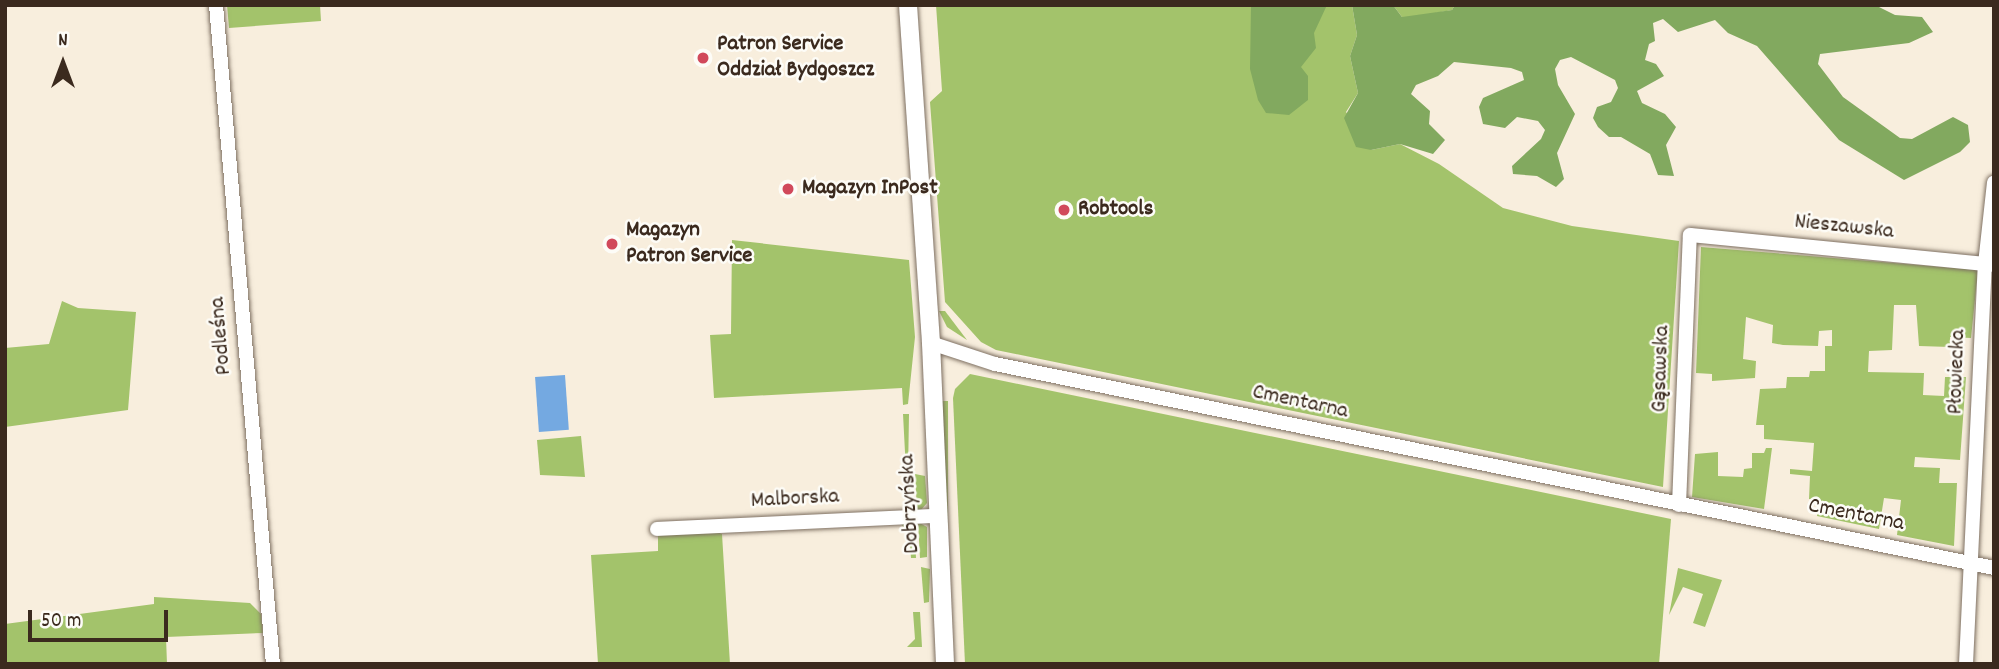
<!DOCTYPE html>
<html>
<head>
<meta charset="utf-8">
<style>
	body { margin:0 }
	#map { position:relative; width:1999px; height:669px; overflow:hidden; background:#f8eedd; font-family:Dekko,sans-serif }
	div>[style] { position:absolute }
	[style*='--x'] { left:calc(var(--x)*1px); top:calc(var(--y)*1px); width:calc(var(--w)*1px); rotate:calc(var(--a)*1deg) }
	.green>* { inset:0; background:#a3c36b; transform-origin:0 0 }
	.forest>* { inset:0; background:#82a95f }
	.water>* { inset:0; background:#74a9e1; transform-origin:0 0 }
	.roads { filter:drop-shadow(0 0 2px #7d6f61) drop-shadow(0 0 2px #7d6f61) }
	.minor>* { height:14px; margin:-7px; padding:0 7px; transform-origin:7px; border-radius:7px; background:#fff }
	.tertiary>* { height:18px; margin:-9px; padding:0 9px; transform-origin:9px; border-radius:9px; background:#fff }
	.dots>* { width:19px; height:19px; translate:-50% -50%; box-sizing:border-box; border:4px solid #fdfcf7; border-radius:50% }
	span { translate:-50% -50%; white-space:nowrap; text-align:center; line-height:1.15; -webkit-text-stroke:5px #fdfcf7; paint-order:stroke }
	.poi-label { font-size:23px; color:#3b2a1e; font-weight:700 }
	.left { translate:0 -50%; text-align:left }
	.street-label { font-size:23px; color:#3b2a1e }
	.frame { position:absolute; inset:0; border:7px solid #3b2a1e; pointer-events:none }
	.north { position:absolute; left:28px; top:28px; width:70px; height:70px; -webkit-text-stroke:5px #fdfcf7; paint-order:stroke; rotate:0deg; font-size:19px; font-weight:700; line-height:28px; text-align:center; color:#3b2a1e }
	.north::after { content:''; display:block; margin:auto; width:24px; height:32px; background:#3b2a1e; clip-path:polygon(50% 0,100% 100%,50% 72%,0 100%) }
	.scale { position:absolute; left:28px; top:610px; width:140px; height:32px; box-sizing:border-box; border:4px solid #3b2a1e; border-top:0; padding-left:9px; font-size:21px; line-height:24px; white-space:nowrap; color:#3b2a1e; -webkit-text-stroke:5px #fdfcf7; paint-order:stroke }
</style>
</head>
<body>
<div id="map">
	<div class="green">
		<i style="clip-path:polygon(227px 5px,320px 5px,321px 21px,229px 28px)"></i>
		<i style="clip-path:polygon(936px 5px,1352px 5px,1357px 35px,1350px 56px,1358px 93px,1346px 112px,1371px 150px,1400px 144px,1439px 164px,1503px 208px,1572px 226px,1679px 241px,1663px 487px,996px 350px,981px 342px,945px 302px,930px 102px,942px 91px)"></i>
		<i style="clip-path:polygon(1393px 5px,1455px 5px,1452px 10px,1414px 17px,1402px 17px)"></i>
		<i style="clip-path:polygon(732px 240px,909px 260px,915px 337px,908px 404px,903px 405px,902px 388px,714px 398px,710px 335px,731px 334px)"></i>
		<i style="clip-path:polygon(1701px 247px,1978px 270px,1971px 338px,1950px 337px,1950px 347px,1919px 346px,1916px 305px,1894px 305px,1892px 350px,1869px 351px,1868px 372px,1924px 373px,1923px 395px,1944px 396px,1945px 377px,1966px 377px,1960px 460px,1915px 457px,1914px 467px,1940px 468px,1939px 483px,1957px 483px,1954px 546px,1897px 535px,1901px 500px,1884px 498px,1879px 529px,1817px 516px,1819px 500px,1809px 499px,1810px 476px,1790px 474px,1790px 469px,1812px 471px,1814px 443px,1764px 439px,1764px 425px,1756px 425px,1760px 389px,1786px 388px,1787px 377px,1809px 377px,1810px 371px,1825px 371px,1825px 346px,1832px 346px,1832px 330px,1819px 331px,1818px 346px,1783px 345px,1772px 343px,1773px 325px,1746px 317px,1743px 359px,1756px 361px,1755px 378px,1712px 381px,1712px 374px,1696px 373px)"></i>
		<i style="clip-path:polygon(62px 301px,78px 308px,136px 312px,128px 410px,5px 427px,5px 348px,49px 344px)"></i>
		<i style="clip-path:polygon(939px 311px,945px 311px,967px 340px,947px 327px)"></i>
		<i style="clip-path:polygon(970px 374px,1671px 519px,1659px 664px,965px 664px,953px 398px,955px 389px)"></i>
		<i style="left:941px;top:401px;width:7px;height:263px"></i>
		<i style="clip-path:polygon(903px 414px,909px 414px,908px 474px,913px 510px,908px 510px)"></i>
		<i style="clip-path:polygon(581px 436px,585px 477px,540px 475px,537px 440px)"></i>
		<i style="clip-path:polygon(1766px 448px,1772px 448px,1764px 509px,1692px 497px,1695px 454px,1718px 452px,1718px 476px,1743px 477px,1744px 469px,1752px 468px,1752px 453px,1764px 453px)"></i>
		<i style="clip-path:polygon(915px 474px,925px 476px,927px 503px,921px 510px,917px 510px)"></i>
		<i style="clip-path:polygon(914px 522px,916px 558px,911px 558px,909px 534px,901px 524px)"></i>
		<i style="clip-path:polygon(918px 522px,927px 527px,927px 557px,920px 558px)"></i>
		<i style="clip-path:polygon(717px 532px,722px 534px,730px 664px,598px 664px,591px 555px,658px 551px,658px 535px)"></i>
		<i style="clip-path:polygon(921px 567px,930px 569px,929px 602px,924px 603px)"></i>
		<i style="clip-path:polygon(1678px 568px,1722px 580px,1705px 627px,1693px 623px,1703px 594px,1683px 587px,1669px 615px)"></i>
		<i style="clip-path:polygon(154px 597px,250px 603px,261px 614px,263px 633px,166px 637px,167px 664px,5px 664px,5px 624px,154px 604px)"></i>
		<i style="clip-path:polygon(913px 612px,920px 612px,922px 647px,907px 647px,915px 639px)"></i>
	</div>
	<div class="forest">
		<i style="clip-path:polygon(1251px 5px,1327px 5px,1314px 33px,1316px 48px,1301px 67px,1308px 76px,1308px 100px,1289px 115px,1266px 113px,1258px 100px,1250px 69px)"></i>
		<i style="clip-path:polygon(1352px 5px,1393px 5px,1402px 17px,1452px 10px,1455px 5px,1875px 5px,1895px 15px,1922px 17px,1933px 32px,1909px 43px,1820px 54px,1818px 64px,1843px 97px,1900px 138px,1912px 139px,1953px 117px,1968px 125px,1970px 142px,1960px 152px,1904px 180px,1839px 140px,1757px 46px,1728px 33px,1715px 20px,1678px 32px,1663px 19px,1653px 23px,1655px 41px,1649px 44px,1645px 60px,1656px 64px,1664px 76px,1637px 91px,1642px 103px,1665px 114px,1676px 127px,1666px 145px,1674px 176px,1658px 175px,1650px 154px,1621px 137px,1609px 137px,1598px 127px,1593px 118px,1597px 107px,1611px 102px,1618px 88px,1615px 80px,1571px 57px,1560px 60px,1555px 69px,1558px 85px,1575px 114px,1557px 153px,1564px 179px,1556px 187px,1537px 176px,1513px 174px,1512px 166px,1541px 139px,1545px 130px,1538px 121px,1517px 117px,1505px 128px,1483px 124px,1479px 107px,1483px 98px,1524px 80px,1522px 72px,1511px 68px,1454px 62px,1438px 76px,1416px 85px,1411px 94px,1430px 111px,1429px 124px,1445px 140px,1433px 154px,1400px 144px,1371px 150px,1356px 147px,1344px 118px,1358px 93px,1350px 56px,1357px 35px)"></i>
	</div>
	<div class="water">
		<i style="left:565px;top:375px;width:55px;height:30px;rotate:86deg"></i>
	</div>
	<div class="roads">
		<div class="minor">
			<i style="--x:216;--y:5;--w:661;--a:85.06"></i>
			<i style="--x:931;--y:343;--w:67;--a:18.2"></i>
			<i style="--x:995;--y:364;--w:1020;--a:11.54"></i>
			<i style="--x:1679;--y:505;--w:270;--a:-87.7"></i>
			<i style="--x:1690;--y:235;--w:305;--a:5.6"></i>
			<i style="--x:657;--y:529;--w:279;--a:-2.7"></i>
			<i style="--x:1966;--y:664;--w:400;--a:-87.3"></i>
			<i style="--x:1985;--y:264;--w:82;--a:-83.7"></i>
		</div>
		<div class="tertiary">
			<i style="--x:908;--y:5;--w:339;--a:86.1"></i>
			<i style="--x:931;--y:343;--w:321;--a:87.5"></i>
		</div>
	</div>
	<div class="dots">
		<i style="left:703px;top:58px;background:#d1495b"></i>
		<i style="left:788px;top:189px;background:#d1495b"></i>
		<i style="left:1064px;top:210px;background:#d1495b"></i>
		<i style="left:612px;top:244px;background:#d1495b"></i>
	</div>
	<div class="poi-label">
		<span class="left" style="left:717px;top:58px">Patron Service<br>Oddział Bydgoszcz</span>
		<span class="left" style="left:802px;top:189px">Magazyn InPost</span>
		<span class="left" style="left:1078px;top:210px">Robtools</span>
		<span class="left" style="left:626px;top:244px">Magazyn<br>Patron Service</span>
	</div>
	<div class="street-label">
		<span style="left:1844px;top:228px;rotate:6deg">Nieszawska</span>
		<span style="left:222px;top:336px;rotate:-95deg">Podleśna</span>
		<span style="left:1662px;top:369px;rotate:-88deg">Gąsawska</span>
		<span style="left:1958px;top:372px;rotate:-88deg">Płowiecka</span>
		<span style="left:1300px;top:403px;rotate:12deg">Cmentarna</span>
		<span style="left:795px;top:500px;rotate:-3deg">Malborska</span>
		<span style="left:911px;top:504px;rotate:-93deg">Dobrzyńska</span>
		<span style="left:1856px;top:516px;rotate:11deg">Cmentarna</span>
	</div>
	<div class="frame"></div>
	<div class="north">N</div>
	<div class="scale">50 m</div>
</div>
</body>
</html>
